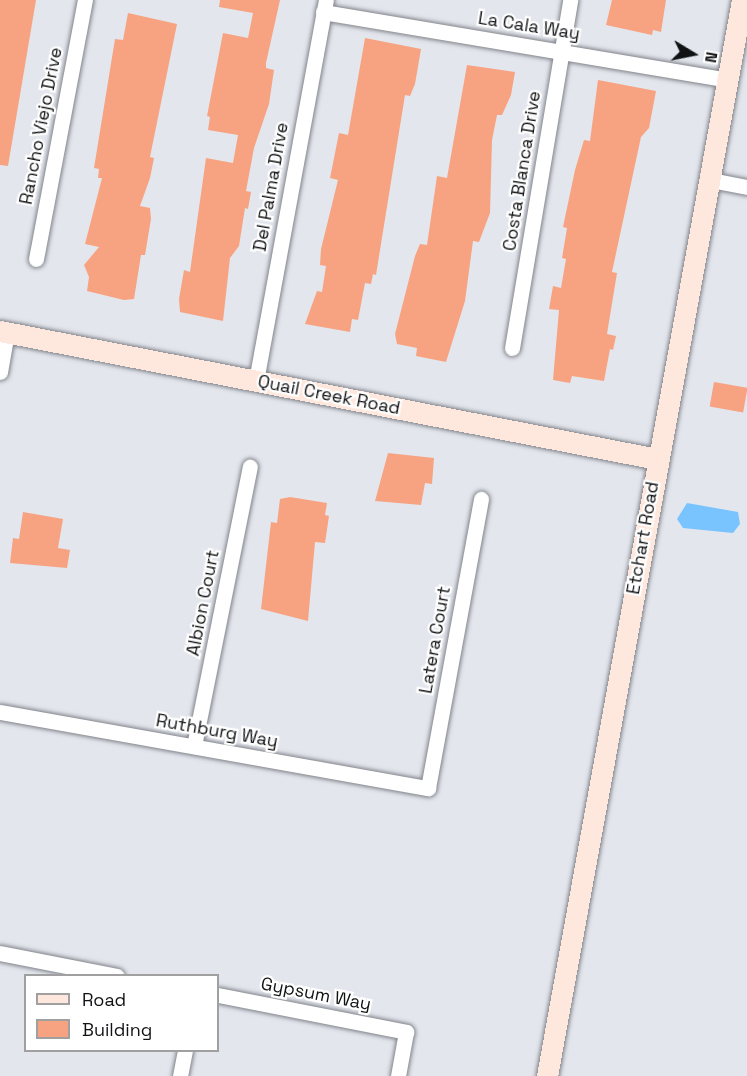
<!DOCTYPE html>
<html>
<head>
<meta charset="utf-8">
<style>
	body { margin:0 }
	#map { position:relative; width:747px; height:1076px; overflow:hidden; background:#e3e6ed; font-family:"Space Grotesk",sans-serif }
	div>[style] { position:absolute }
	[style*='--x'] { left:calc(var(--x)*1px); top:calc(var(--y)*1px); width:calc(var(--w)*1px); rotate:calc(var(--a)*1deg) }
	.water>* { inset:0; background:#79c4fe }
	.building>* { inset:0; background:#f7a381; transform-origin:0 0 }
	.roads { filter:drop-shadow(0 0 2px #81848a) drop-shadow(0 0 2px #81848a) }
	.street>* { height:15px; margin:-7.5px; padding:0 7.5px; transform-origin:7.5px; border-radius:7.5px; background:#fff }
	.secondary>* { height:21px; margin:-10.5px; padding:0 10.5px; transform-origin:10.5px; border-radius:10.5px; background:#fee8dd }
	span { translate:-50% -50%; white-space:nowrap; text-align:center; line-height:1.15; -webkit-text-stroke:4.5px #fff; paint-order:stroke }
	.street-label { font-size:18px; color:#111214 }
	.legend { position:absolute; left:24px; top:974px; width:195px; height:78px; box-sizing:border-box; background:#fff; border:2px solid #a0a0a1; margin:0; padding:8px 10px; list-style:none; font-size:18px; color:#111214 }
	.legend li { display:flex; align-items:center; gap:12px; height:30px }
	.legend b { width:30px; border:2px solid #a0a0a1 }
	.north { position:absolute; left:663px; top:24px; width:60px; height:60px; -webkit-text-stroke:4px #fff; paint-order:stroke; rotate:100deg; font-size:16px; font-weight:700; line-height:24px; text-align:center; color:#111214 }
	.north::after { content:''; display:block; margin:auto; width:21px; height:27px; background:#111214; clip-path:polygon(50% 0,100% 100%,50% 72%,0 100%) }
</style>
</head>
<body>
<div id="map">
	<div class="water">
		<i style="clip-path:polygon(687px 503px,738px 512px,740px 524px,733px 533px,683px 528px,677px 519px)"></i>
	</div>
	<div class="building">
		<i style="clip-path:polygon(0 0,36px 0,8px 166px,0 165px)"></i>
		<i style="clip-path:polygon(220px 0,280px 0,266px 63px,266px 68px,274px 70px,269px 104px,254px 148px,246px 191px,251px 192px,248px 209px,245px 208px,239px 246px,230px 258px,223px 321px,180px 312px,179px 299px,184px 270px,190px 272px,206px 158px,233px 163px,238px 135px,208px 130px,210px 117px,207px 116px,223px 33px,248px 38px,253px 13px,219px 7px)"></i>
		<i style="clip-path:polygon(612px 0,666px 0,661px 32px,653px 30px,652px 35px,606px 25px)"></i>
		<i style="clip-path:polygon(128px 13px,177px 24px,150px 157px,154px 158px,150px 178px,140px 206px,150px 208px,151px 219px,145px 255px,141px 255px,134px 299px,124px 300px,87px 291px,89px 277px,84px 265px,99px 247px,85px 244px,102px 178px,98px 178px,99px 169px,94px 168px,115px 39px,123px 40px)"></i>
		<i style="clip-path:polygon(365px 38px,421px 49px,415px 84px,410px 96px,405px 95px,376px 275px,373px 274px,371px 284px,365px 283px,358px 320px,352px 319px,350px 332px,305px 324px,317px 291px,322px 292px,326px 266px,320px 265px,321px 249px,338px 180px,330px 178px,339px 133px,348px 135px)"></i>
		<i style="clip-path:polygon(467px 65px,515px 72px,511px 95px,502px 115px,497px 115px,492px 140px,490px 213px,479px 242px,473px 241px,465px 301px,446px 362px,416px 356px,417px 348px,397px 344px,395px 334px,415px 256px,420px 244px,427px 245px,437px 176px,447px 178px)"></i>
		<i style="clip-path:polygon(598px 80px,656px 91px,649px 128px,641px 137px,612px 272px,617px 273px,607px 334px,616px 336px,613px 350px,610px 349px,604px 381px,572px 376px,570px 383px,553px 380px,559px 310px,549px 309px,553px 286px,561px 288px,566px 259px,562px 258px,567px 228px,563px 227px,575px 170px,584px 140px,590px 141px)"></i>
		<i style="left:714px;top:382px;width:34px;height:25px;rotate:10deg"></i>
		<i style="clip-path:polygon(388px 453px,434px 458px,432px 484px,425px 483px,421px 505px,375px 501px)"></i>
		<i style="clip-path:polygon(290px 497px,327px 503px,325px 515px,329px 516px,325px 543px,315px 542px,308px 621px,261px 609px,271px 522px,277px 523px,280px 499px)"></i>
		<i style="clip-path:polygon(23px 512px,63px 519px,58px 548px,70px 550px,67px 568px,10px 563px,13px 538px,19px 539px)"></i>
	</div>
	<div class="roads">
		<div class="street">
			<i style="--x:323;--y:12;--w:411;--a:9.5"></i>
			<i style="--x:711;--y:180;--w:37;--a:11"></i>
			<i style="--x:36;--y:259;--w:264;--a:-79.3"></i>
			<i style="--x:512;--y:348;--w:353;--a:-80.5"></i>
			<i style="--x:0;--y:372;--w:41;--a:-80.1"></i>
			<i style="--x:256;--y:381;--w:387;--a:-79.6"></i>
			<i style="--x:0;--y:712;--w:435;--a:10.1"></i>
			<i style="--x:428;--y:788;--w:294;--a:-79.6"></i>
			<i style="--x:194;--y:746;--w:285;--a:-78.7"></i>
			<i style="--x:0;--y:953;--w:119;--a:11.1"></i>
			<i style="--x:218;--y:995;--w:192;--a:11.1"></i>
			<i style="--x:406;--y:1032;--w:45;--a:100.3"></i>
			<i style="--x:180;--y:1076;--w:26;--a:-79"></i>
		</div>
		<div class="secondary">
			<i style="--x:0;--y:331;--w:669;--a:11.02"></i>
			<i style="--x:547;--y:1076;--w:1094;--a:-79.73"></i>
		</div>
	</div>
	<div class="street-label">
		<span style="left:529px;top:26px;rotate:9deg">La Cala Way</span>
		<span style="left:41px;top:126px;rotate:-79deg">Rancho Viejo Drive</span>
		<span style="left:522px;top:171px;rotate:-81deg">Costa Blanca Drive</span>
		<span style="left:271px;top:187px;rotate:-80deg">Del Palma Drive</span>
		<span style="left:329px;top:395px;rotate:11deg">Quail Creek Road</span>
		<span style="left:643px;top:538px;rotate:-80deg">Etchart Road</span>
		<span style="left:203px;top:603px;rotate:-79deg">Albion Court</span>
		<span style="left:435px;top:640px;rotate:-80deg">Latera Court</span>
		<span style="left:217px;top:731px;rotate:10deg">Ruthburg Way</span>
		<span style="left:316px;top:994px;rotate:11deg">Gypsum Way</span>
	</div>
	<ul class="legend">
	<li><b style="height:8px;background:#fee8dd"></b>Road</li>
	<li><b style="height:16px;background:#f7a381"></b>Building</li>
	</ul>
	<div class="north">N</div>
</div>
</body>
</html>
